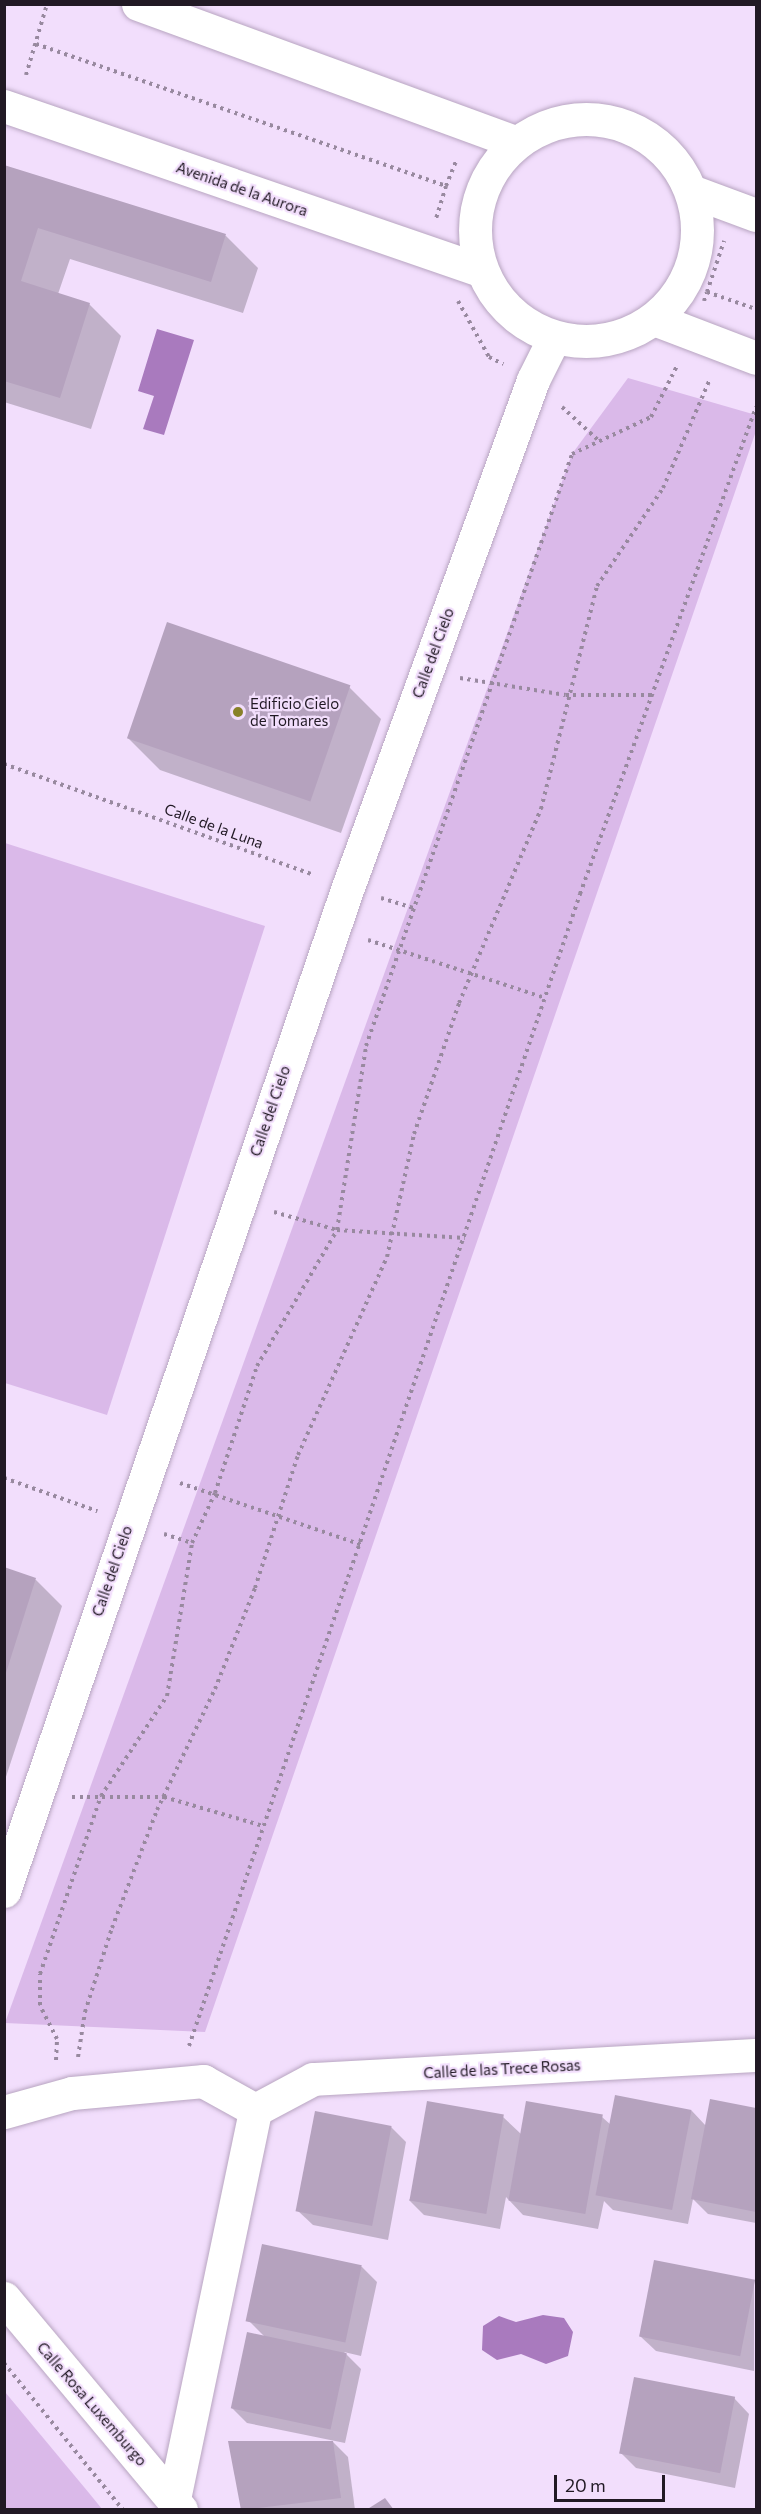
<!DOCTYPE html>
<html>
<head>
<meta charset="utf-8">
<style>
	body { margin:0 }
	#map { position:relative; width:761px; height:2514px; overflow:hidden; background:#f2defc; font-family:Commissioner,sans-serif }
	div>[style] { position:absolute }
	[style*='--x'] { left:calc(var(--x)*1px); top:calc(var(--y)*1px); width:calc(var(--w)*1px); rotate:calc(var(--a)*1deg) }
	.green>* { inset:0; background:#dab9e9 }
	.water>* { inset:0; background:#a97abe }
	.shadow>* { inset:0; background:#0003 }
	.building>* { inset:0; background:#b5a2be; transform-origin:0 0 }
	.path>* { height:4px; margin-top:-2px; transform-origin:0; background:repeating-linear-gradient(90deg,#98899f 0 3px,transparent 0 7.5px) }
	.roads { filter:drop-shadow(0 0 2px #b8a5c1) drop-shadow(0 0 2px #b8a5c1) }
	.street>* { height:33px; margin:-16.5px; padding:0 16.5px; transform-origin:16.5px; border-radius:16.5px; background:#fff }
	.secondary>* { height:33px; margin:-16.5px; padding:0 16.5px; transform-origin:16.5px; border-radius:16.5px; background:#fff }
	.secondary>.ring { margin:-16.5px; padding:0; box-sizing:content-box; background:none; border:33px solid #fff; border-radius:50% }
	.dots>* { width:16px; height:16px; translate:-50% -50%; box-sizing:border-box; border:3px solid #f2defc; border-radius:50% }
	span { translate:-50% -50%; white-space:nowrap; text-align:center; line-height:1.15; -webkit-text-stroke:4.5px #f2defc; paint-order:stroke }
	.street-label { font-size:15px; color:#211924 }
	.poi-label { font-size:15px; color:#211924 }
	.left { translate:0 -50%; text-align:left }
	.frame { position:absolute; inset:0; border:6px solid #211924; pointer-events:none }
	.scale { position:absolute; left:554px; top:2475px; width:111px; height:27px; box-sizing:border-box; border:3px solid #211924; border-top:0; padding-left:8px; font-size:18px; line-height:21px; white-space:nowrap; color:#211924; -webkit-text-stroke:4px #f2defc; paint-order:stroke }
</style>
</head>
<body>
<div id="map">
	<div class="green">
		<i style="clip-path:polygon(628px 378px,756px 415px,756px 431px,205px 2032px,5px 2023px,572px 454px)"></i>
		<i style="clip-path:polygon(5px 843px,265px 926px,107px 1415px,5px 1383px)"></i>
		<i style="clip-path:polygon(5px 2392px,89px 2493px,102px 2509px,5px 2509px)"></i>
	</div>
	<div class="water">
		<i style="clip-path:polygon(157px 329px,194px 340px,164px 435px,143px 429px,154px 396px,138px 391px)"></i>
		<i style="clip-path:polygon(543px 2315px,564px 2318px,573px 2332px,568px 2356px,546px 2364px,521px 2354px,497px 2360px,482px 2350px,483px 2326px,499px 2316px,516px 2322px)"></i>
	</div>
	<div class="shadow">
		<i style="clip-path:polygon(5px 166px,226px 236px,258px 268px,243px 313px,70px 259px,58px 294px,89px 304px,121px 336px,91px 429px,4px 402px)"></i>
		<i style="clip-path:polygon(349px 687px,381px 719px,341px 833px,160px 770px,128px 738px)"></i>
		<i style="clip-path:polygon(4px 1569px,36px 1580px,62px 1606px,4px 1783px)"></i>
		<i style="clip-path:polygon(711px 2101px,756px 2110px,756px 2223px,708px 2214px,693px 2199px,688px 2224px,613px 2210px,604px 2201px,598px 2229px,523px 2215px,506px 2197px,500px 2229px,424px 2215px,409px 2200px,503px 2117px,521px 2134px,602px 2117px,611px 2125px,692px 2111px,706px 2126px)"></i>
		<i style="clip-path:polygon(391px 2127px,406px 2142px,388px 2240px,313px 2225px,297px 2210px)"></i>
		<i style="clip-path:polygon(263px 2246px,362px 2267px,377px 2282px,361px 2356px,344px 2352px,361px 2369px,345px 2443px,247px 2423px,232px 2408px,265px 2337px,248px 2320px)"></i>
		<i style="clip-path:polygon(754px 2282px,754px 2371px,656px 2351px,640px 2336px)"></i>
		<i style="clip-path:polygon(734px 2398px,749px 2414px,735px 2488px,636px 2468px,621px 2453px)"></i>
		<i style="clip-path:polygon(333px 2442px,348px 2457px,355px 2510px,243px 2510px)"></i>
	</div>
	<div class="building">
		<i style="clip-path:polygon(4px 165px,226px 234px,211px 282px,38px 228px,21px 281px,90px 303px,60px 398px,4px 381px)"></i>
		<i style="left:167px;top:622px;width:194px;height:123px;rotate:19deg"></i>
		<i style="clip-path:polygon(4px 1567px,36px 1578px,5px 1676px,4px 1676px)"></i>
		<i style="left:615px;top:2095px;width:78px;height:102px;rotate:11deg"></i>
		<i style="clip-path:polygon(710px 2099px,756px 2108px,756px 2212px,691px 2199px)"></i>
		<i style="left:427px;top:2101px;width:78px;height:101px;rotate:10deg"></i>
		<i style="left:526px;top:2101px;width:78px;height:101px;rotate:10deg"></i>
		<i style="left:315px;top:2111px;width:78px;height:102px;rotate:11deg"></i>
		<i style="left:262px;top:2244px;width:102px;height:79px;rotate:12deg"></i>
		<i style="left:654px;top:2260px;width:103px;height:78px;rotate:11deg"></i>
		<i style="left:247px;top:2332px;width:102px;height:78px;rotate:12deg"></i>
		<i style="left:634px;top:2377px;width:103px;height:78px;rotate:11deg"></i>
		<i style="clip-path:polygon(228px 2441px,333px 2441px,341px 2498px,241px 2510px)"></i>
		<i style="clip-path:polygon(385px 2498px,394px 2510px,366px 2510px)"></i>
	</div>
	<div class="path">
		<i style="--x:36;--y:44;--w:434;--a:19.1"></i>
		<i style="--x:446;--y:186;--w:34;--a:107"></i>
		<i style="--x:26;--y:75;--w:74;--a:-73.5"></i>
		<i style="--x:446;--y:186;--w:29;--a:-68"></i>
		<i style="--x:707;--y:292;--w:54;--a:-71.6"></i>
		<i style="--x:458;--y:301;--w:64;--a:61"></i>
		<i style="--x:489;--y:357;--w:16;--a:27"></i>
		<i style="--x:704;--y:301;--w:9;--a:-72"></i>
		<i style="--x:707;--y:292;--w:52;--a:19.1"></i>
		<i style="--x:562;--y:407;--w:50;--a:42.6"></i>
		<i style="--x:460;--y:678;--w:107;--a:9.1"></i>
		<i style="--x:566;--y:695;--w:86;--a:0"></i>
		<i style="--x:4;--y:764;--w:329;--a:19.7"></i>
		<i style="--x:381;--y:898;--w:37;--a:17"></i>
		<i style="--x:368;--y:940;--w:186;--a:18.1"></i>
		<i style="--x:274;--y:1212;--w:66;--a:15.9"></i>
		<i style="--x:337;--y:1230;--w:128;--a:3.6"></i>
		<i style="--x:4;--y:1478;--w:99;--a:19.5"></i>
		<i style="--x:180;--y:1483;--w:192;--a:18.8"></i>
		<i style="--x:164;--y:1534;--w:29;--a:18"></i>
		<i style="--x:72;--y:1797;--w:92;--a:0"></i>
		<i style="--x:164;--y:1797;--w:103;--a:16.3"></i>
		<i style="--x:189;--y:2046;--w:1217;--a:-71.25"></i>
		<i style="--x:580;--y:894;--w:518;--a:-70.13"></i>
		<i style="--x:78;--y:2057;--w:46;--a:-81.2"></i>
		<i style="--x:85;--y:2012;--w:88;--a:-72.2"></i>
		<i style="--x:112;--y:1928;--w:126;--a:-69.1"></i>
		<i style="--x:157;--y:1810;--w:134;--a:-64.4"></i>
		<i style="--x:215;--y:1689;--w:109;--a:-68.4"></i>
		<i style="--x:255;--y:1588;--w:140;--a:-72.1"></i>
		<i style="--x:298;--y:1455;--w:217;--a:-65.8"></i>
		<i style="--x:387;--y:1257;--w:126;--a:-77.6"></i>
		<i style="--x:414;--y:1134;--w:139;--a:-71"></i>
		<i style="--x:459;--y:1003;--w:211;--a:-67.1"></i>
		<i style="--x:541;--y:809;--w:230;--a:-75.9"></i>
		<i style="--x:597;--y:586;--w:118;--a:-56"></i>
		<i style="--x:663;--y:488;--w:119;--a:-66.7"></i>
		<i style="--x:56;--y:2060;--w:21;--a:-87"></i>
		<i style="--x:57;--y:2039;--w:38;--a:-117"></i>
		<i style="--x:40;--y:2005;--w:31;--a:-90"></i>
		<i style="--x:40;--y:1974;--w:188;--a:-71.1"></i>
		<i style="--x:101;--y:1796;--w:120;--a:-56.6"></i>
		<i style="--x:167;--y:1696;--w:155;--a:-80.7"></i>
		<i style="--x:192;--y:1543;--w:55;--a:-65.3"></i>
		<i style="--x:215;--y:1493;--w:134;--a:-71.7"></i>
		<i style="--x:257;--y:1366;--w:158;--a:-59.5"></i>
		<i style="--x:337;--y:1230;--w:186;--a:-81"></i>
		<i style="--x:366;--y:1046;--w:627;--a:-70.81"></i>
		<i style="--x:572;--y:454;--w:87;--a:-25.1"></i>
		<i style="--x:651;--y:417;--w:57;--a:-63"></i>
		<i style="--x:4;--y:2363;--w:189;--a:51"></i>
	</div>
	<div class="roads">
		<div class="street">
			<i style="--x:4;--y:1891;--w:1061;--a:-71.09"></i>
			<i style="--x:348;--y:887;--w:540;--a:-69.95"></i>
			<i style="--x:533;--y:380;--w:47;--a:-63.4"></i>
			<i style="--x:4;--y:2112;--w:71;--a:-15.6"></i>
			<i style="--x:72;--y:2093;--w:132;--a:-5.2"></i>
			<i style="--x:203;--y:2081;--w:60;--a:29.1"></i>
			<i style="--x:255;--y:2110;--w:66;--a:-28.1"></i>
			<i style="--x:313;--y:2079;--w:444;--a:-3.1"></i>
			<i style="--x:4;--y:2298;--w:276;--a:50.1"></i>
			<i style="--x:174;--y:2499;--w:397;--a:-78.2"></i>
		</div>
		<div class="secondary">
			<i style="--x:138;--y:4;--w:402;--a:20.1"></i>
			<i style="--x:4;--y:106;--w:503;--a:19.01"></i>
			<i class="ring" style="left:475px;top:119px;width:189px;height:189px"></i>
			<i style="--x:691;--y:191;--w:69;--a:20.3"></i>
			<i style="--x:654;--y:319;--w:109;--a:20.9"></i>
		</div>
	</div>
	<div class="dots">
		<i style="left:238px;top:712px;background:#888129"></i>
	</div>
	<div class="street-label">
		<span style="left:242px;top:189px;rotate:19deg">Avenida de la Aurora</span>
		<span style="left:433px;top:653px;rotate:-70deg">Calle del Cielo</span>
		<span style="left:214px;top:826px;rotate:20deg">Calle de la Luna</span>
		<span style="left:270px;top:1111px;rotate:-71deg">Calle del Cielo</span>
		<span style="left:112px;top:1571px;rotate:-71deg">Calle del Cielo</span>
		<span style="left:502px;top:2069px;rotate:-3deg">Calle de las Trece Rosas</span>
		<span style="left:92px;top:2404px;rotate:49deg">Calle Rosa Luxemburgo</span>
	</div>
	<div class="poi-label">
		<span class="left" style="left:250px;top:712px">Edificio Cielo<br>de Tomares</span>
	</div>
	<div class="frame"></div>
	<div class="scale">20 m</div>
</div>
</body>
</html>
